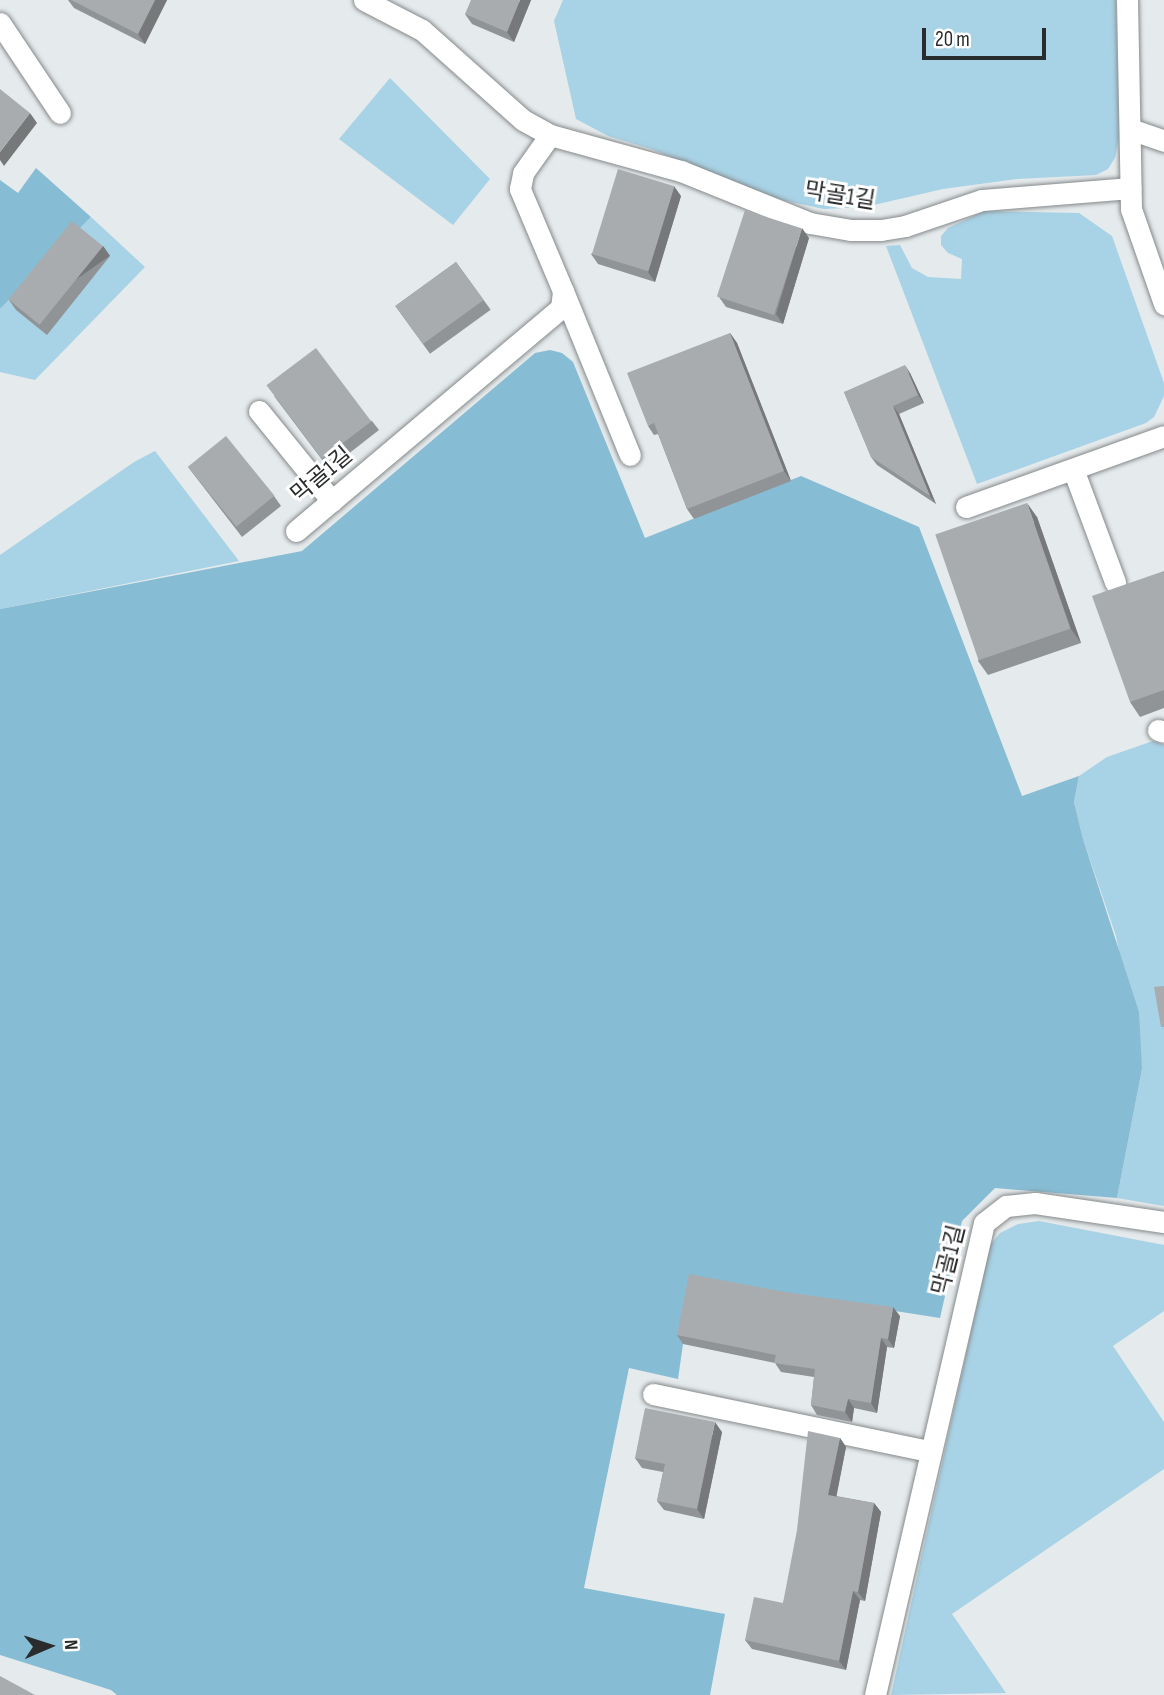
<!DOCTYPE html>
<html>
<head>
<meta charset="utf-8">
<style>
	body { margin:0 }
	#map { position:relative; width:1164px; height:1695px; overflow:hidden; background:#e5eaec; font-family:"Sofia Sans Condensed","Noto Sans KR",sans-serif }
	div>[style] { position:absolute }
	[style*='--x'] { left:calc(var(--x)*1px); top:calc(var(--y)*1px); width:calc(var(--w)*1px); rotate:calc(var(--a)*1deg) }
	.green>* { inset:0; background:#a8d2e5 }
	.forest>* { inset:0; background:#86bdd4 }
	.roads { filter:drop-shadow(0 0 2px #85898a) drop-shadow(0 0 2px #85898a) }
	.service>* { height:21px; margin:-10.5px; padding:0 10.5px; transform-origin:10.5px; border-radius:10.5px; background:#fff }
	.wall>* { inset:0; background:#909496; transform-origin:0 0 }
	.shaded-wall>* { inset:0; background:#76787a; transform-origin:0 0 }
	.building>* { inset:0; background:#a8acae; transform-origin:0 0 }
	span { translate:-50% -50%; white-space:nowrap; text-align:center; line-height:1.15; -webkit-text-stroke:6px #fff; paint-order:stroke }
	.street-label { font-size:23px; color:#2a2b2c }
	.north { position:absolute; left:14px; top:1611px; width:70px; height:70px; -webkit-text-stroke:5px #fff; paint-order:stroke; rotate:87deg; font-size:19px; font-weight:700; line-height:28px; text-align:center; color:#2a2b2c }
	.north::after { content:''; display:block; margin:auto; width:24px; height:32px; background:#2a2b2c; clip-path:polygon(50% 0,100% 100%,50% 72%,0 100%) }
	.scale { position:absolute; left:922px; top:28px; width:124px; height:32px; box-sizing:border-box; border:4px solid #2a2b2c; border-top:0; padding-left:9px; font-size:21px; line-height:24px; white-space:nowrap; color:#2a2b2c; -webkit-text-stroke:5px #fff; paint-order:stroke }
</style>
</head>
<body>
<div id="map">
	<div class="green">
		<i style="clip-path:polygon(563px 0,1116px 0,1119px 138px,1115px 158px,1108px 169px,1096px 175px,1017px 179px,943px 189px,865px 207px,824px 209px,777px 199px,651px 149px,608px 136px,576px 119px,554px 21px)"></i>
		<i style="clip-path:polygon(390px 78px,490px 179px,453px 225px,339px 139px)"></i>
		<i style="clip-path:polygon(985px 211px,1079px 213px,1112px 236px,1164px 383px,1164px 396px,1154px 417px,1146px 423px,977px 484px,886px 246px,900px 245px,912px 268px,928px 277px,961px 279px,962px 259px,948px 253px,941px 245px,941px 236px,948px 228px)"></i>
		<i style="clip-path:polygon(91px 217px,145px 267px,35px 380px,0 372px,0 309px)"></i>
		<i style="clip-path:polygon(155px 451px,239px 561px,0 609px,0 555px,134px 462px)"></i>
		<i style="clip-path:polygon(1153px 741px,1164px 745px,1164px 1206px,1117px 1198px,1142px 1069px,1116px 936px,1083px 839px,1074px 802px,1079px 776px,1107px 757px)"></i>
		<i style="clip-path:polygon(1039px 1221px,1164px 1245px,1164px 1311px,1113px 1346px,1164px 1422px,1164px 1469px,952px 1614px,1006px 1693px,891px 1695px,990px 1245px,1000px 1233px,1018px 1224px)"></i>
	</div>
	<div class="forest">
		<i style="clip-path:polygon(36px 168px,91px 217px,0 309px,0 180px,18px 193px)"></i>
		<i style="clip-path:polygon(550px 350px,562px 353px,573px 362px,645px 538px,801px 476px,919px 527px,1022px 796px,1079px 776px,1074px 802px,1083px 839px,1139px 1012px,1142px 1069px,1117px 1198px,995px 1188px,962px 1221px,940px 1318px,786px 1294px,683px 1344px,678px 1379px,629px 1368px,584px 1588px,725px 1614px,710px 1695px,117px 1695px,111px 1690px,0 1655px,0 609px,302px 551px,535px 353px)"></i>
	</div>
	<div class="roads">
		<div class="service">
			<i style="--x:364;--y:0;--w:65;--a:27.3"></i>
			<i style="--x:422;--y:30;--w:135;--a:41.7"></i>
			<i style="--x:523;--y:120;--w:31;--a:29"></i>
			<i style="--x:550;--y:135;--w:136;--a:15.4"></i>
			<i style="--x:681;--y:171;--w:139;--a:22"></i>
			<i style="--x:810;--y:223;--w:42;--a:9.7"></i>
			<i style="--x:851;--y:230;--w:30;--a:0"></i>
			<i style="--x:881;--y:230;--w:24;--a:-9"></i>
			<i style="--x:905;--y:226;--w:81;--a:-18.7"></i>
			<i style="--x:982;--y:200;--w:149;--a:-4.6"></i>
			<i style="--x:1127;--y:0;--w:209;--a:88.9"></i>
			<i style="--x:1131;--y:209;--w:101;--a:70.8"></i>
			<i style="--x:0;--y:23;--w:108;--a:56.3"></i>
			<i style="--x:1130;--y:129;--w:36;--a:19"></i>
			<i style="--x:563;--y:291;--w:177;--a:67.8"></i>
			<i style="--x:259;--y:411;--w:116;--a:51"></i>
			<i style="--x:1073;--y:469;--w:121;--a:69.6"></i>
			<i style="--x:966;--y:507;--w:210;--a:-19.7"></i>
			<i style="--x:296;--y:531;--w:346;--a:-40.1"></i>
			<i style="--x:561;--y:308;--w:17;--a:-83"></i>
			<i style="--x:563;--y:291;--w:111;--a:-112.9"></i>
			<i style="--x:520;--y:189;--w:16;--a:-79"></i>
			<i style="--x:523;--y:173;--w:47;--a:-54.6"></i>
			<i style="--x:1158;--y:730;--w:6;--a:18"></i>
			<i style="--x:653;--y:1394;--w:282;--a:11.7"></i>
			<i style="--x:875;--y:1695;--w:484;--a:-77"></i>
			<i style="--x:984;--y:1223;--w:28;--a:-38"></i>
			<i style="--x:1006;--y:1206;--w:29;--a:-6"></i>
			<i style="--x:1035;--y:1203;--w:130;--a:8.4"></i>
		</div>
	</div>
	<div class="wall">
		<i style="clip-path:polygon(68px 0,167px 0,145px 44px,74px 8px)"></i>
		<i style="clip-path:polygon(531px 0,514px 42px,472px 24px,465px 14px)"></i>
		<i style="clip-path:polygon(681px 196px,655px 282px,598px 264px,591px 254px)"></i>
		<i style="clip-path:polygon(809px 238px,783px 324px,726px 307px,719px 297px)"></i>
		<i style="clip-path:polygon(103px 246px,110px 256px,47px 335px,16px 310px,9px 300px)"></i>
		<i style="left:456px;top:262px;width:59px;height:75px;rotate:54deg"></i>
		<i style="clip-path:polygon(730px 333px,737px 343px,791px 481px,694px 519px,687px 509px,658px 434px,654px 435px,648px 426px)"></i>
		<i style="clip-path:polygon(910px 373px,924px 403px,899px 414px,936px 504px,877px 465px,871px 457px,844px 392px)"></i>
		<i style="clip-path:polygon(274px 396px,372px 421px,379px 430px,329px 469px)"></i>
		<i style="clip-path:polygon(188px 467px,274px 496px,281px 506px,242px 537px)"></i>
		<i style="clip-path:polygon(1037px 517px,1081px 643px,988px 675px,978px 661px)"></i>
		<i style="clip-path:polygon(1164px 571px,1164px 708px,1140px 717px,1130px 702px)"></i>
		<i style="clip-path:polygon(900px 1316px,894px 1348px,887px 1347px,877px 1413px,854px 1408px,852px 1422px,817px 1415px,811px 1405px,814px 1377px,781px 1372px,775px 1363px,683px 1344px,677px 1335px)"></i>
		<i style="clip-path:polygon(722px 1432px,704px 1519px,664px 1510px,657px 1501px,663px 1472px,642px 1468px,635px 1458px)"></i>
		<i style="clip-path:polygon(840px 1438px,846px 1447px,836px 1496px,874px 1503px,881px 1512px,865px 1601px,860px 1600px,846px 1670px,752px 1649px,745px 1640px,783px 1603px)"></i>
	</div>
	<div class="shaded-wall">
		<i style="clip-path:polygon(155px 0,167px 0,145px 44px,138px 34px)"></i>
		<i style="clip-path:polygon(520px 0,531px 0,514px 42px,507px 32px)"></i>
		<i style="clip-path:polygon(30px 113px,37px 123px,4px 166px,0 160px,0 152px)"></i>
		<i style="clip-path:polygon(674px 186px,681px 196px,655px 282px,648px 272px)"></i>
		<i style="clip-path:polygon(802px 228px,809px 238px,783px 324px,776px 314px)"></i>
		<i style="left:103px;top:246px;width:12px;height:101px;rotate:55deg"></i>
		<i style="clip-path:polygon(730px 333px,737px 343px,791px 481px,784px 471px)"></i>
		<i style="clip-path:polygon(905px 365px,910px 373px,924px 403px,918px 395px)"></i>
		<i style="clip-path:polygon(893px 406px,899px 414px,936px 504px,930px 496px)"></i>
		<i style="clip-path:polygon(1027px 503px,1037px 517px,1081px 643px,1071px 629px)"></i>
		<i style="clip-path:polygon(893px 1307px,900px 1316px,894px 1348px,888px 1339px)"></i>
		<i style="clip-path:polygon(881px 1338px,887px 1347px,877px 1413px,871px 1403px)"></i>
		<i style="clip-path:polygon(848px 1399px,854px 1408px,852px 1422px,845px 1412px)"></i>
		<i style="clip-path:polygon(715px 1422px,722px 1432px,704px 1519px,697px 1509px)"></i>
		<i style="clip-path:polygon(840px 1438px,846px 1447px,835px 1504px,828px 1495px)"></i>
		<i style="clip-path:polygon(874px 1503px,881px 1512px,865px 1601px,858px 1592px)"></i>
		<i style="clip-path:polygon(853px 1591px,860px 1600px,846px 1670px,839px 1661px)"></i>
	</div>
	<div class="building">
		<i style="clip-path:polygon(71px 0,155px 0,138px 34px)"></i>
		<i style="clip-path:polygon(471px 0,520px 0,507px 32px,465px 14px)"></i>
		<i style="clip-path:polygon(0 89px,30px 113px,0 152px)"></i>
		<i style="left:618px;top:169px;width:59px;height:89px;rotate:17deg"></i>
		<i style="left:745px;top:210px;width:60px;height:91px;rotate:18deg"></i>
		<i style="left:72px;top:221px;width:40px;height:101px;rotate:39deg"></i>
		<i style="left:456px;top:262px;width:47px;height:75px;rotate:54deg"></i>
		<i style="clip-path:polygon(730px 333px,784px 471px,687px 509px,654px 423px,648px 426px,627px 373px)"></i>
		<i style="left:316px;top:348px;width:92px;height:62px;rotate:53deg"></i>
		<i style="clip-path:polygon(905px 365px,918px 395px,893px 406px,930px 496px,871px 457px,844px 392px)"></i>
		<i style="left:226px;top:436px;width:77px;height:49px;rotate:51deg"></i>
		<i style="left:1027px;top:503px;width:133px;height:97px;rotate:71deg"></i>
		<i style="clip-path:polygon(1164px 571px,1164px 690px,1130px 702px,1092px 596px)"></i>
		<i style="clip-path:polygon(1164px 986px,1164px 1027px,1161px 1027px,1154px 987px)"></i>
		<i style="clip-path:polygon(689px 1274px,785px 1292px,893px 1307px,888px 1339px,881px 1338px,871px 1403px,848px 1399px,845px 1412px,811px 1405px,815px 1369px,774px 1363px,776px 1355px,677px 1335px)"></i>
		<i style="clip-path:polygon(645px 1408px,715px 1422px,697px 1509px,657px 1501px,665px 1464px,635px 1458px)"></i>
		<i style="clip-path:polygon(808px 1431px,840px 1438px,828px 1495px,874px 1503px,858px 1592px,853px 1591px,839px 1661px,745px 1640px,754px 1597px,783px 1603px,797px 1530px)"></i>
		<i style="clip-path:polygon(0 1676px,35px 1695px,0 1695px)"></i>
	</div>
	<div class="street-label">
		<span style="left:840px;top:196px;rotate:9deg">막골1길</span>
		<span style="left:322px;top:475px;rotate:-40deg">막골1길</span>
		<span style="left:949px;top:1260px;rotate:-76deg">막골1길</span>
	</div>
	<div class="north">N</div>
	<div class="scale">20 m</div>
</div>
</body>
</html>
